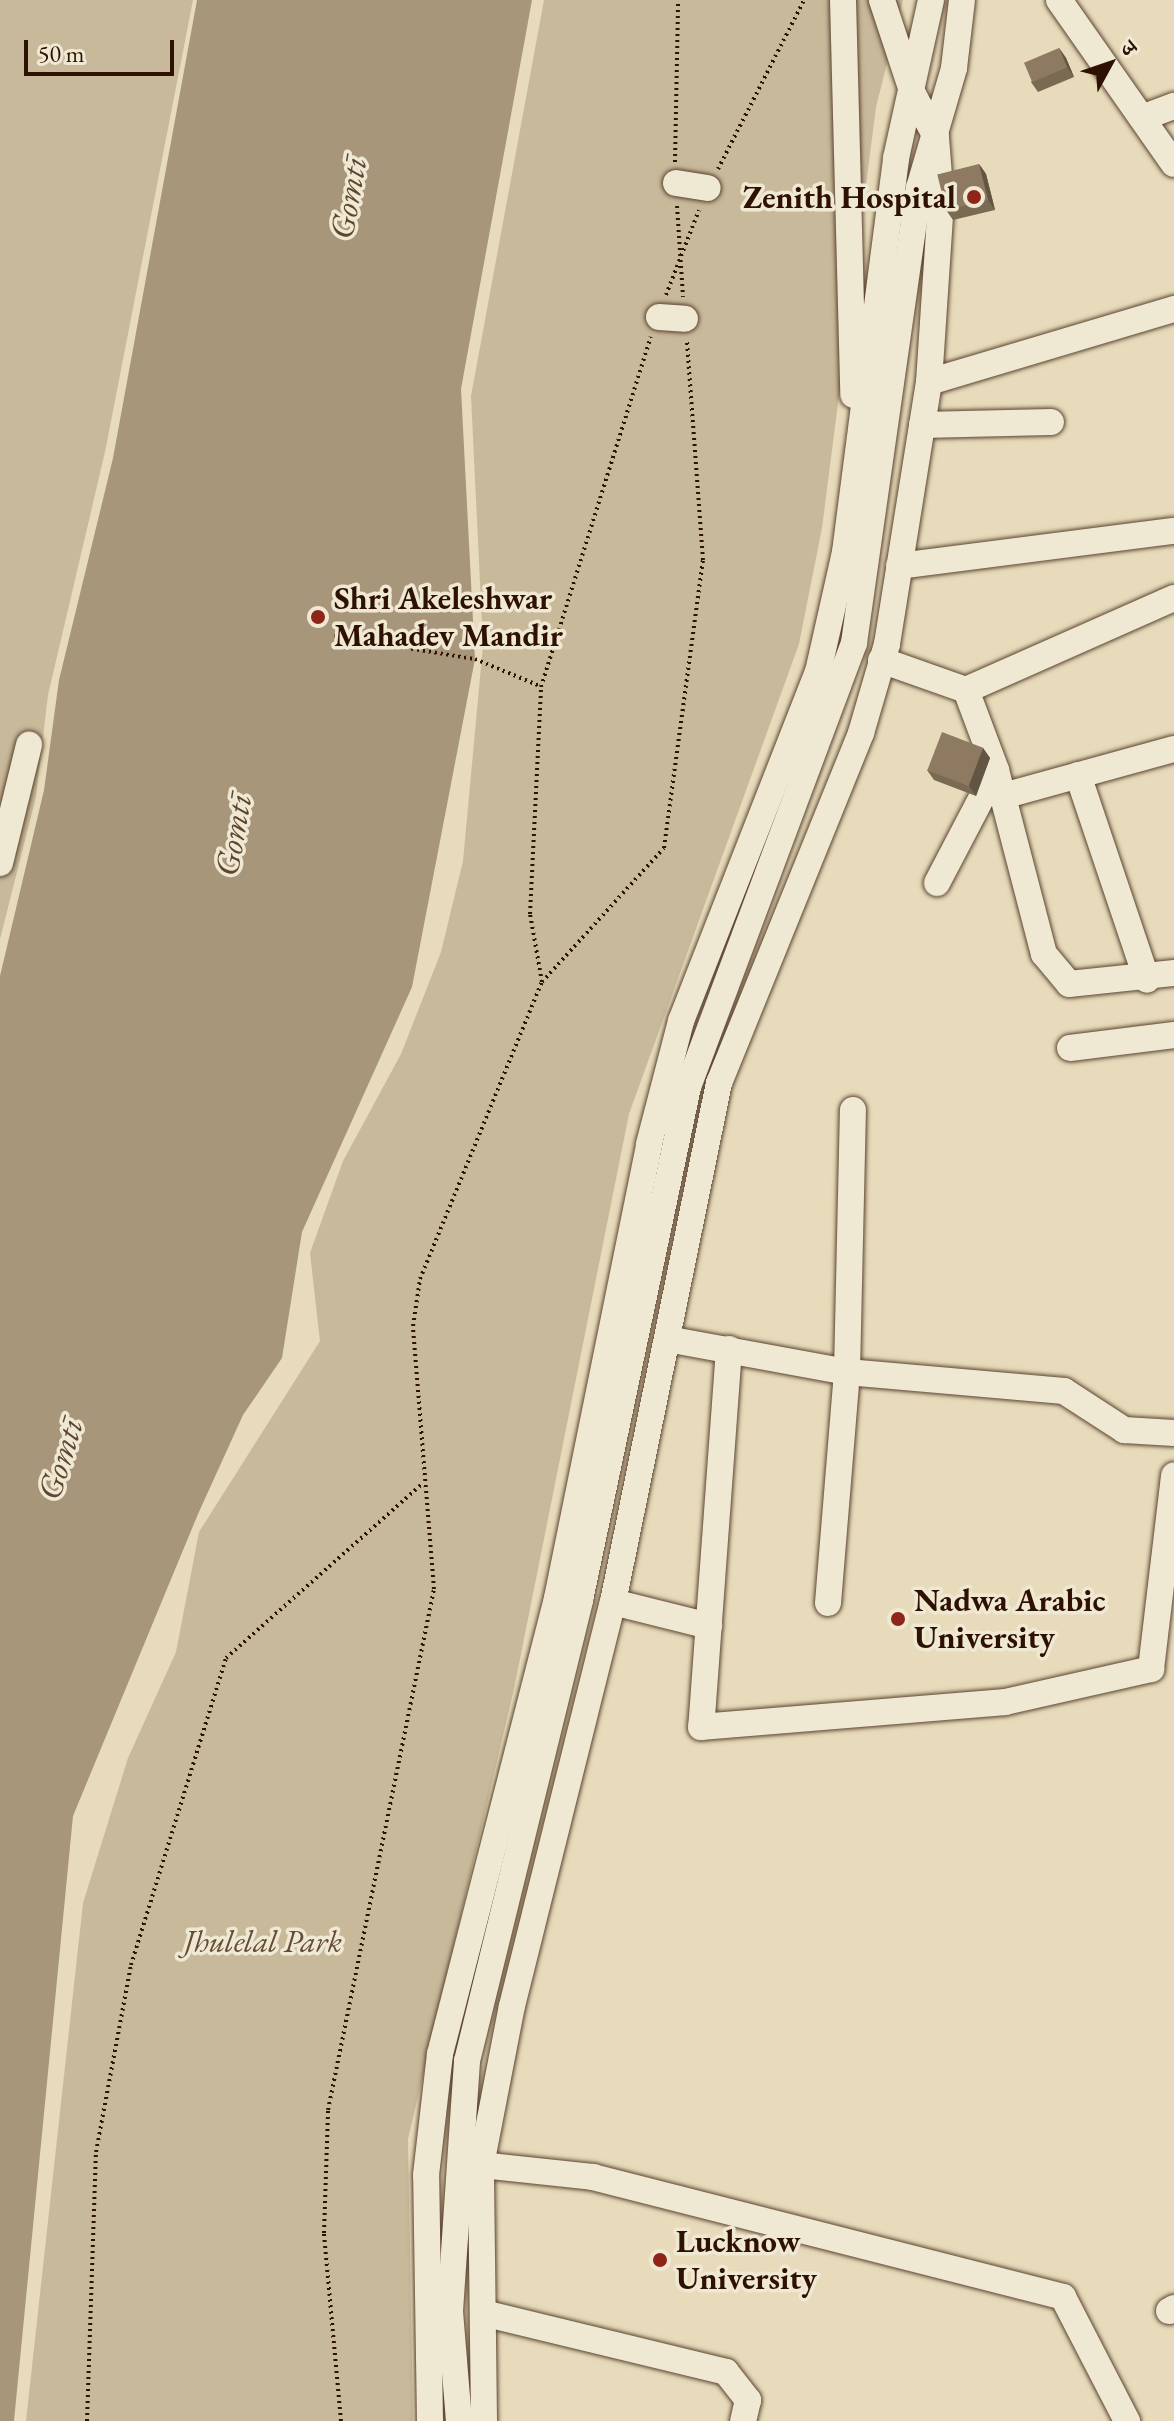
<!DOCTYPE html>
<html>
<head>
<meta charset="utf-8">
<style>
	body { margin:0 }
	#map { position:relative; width:1174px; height:2421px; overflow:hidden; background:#e7dbbb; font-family:"EB Garamond","Noto Serif Devanagari",serif }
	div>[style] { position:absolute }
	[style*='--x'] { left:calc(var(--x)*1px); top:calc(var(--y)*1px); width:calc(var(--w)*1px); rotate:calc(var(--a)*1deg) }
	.green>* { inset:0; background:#c8b99b }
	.water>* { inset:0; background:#a8967b }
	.path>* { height:4px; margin-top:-2px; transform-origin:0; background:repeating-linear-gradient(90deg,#2e1100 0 2px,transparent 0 6px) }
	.roads { filter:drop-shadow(0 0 2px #5c442f) drop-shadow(0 0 2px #5c442f) }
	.minor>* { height:26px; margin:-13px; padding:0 13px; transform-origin:13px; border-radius:13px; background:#efe8d3 }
	.wall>* { inset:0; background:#7a6953 }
	.shaded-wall>* { inset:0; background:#635544 }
	.building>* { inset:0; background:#8e7a61; transform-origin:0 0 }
	.dots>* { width:22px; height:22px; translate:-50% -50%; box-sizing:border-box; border:4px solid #efe8d3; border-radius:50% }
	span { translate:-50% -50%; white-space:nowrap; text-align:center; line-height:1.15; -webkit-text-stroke:7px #efe8d3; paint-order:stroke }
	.poi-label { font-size:32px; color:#2e1100; font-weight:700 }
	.right { translate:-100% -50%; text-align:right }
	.left { translate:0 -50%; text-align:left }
	.park-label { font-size:32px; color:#644c36; font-style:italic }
	.water-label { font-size:34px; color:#5f4631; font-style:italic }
	.north { position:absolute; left:1070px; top:24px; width:80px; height:80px; -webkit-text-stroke:6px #efe8d3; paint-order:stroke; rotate:50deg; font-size:22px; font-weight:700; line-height:32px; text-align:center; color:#2e1100 }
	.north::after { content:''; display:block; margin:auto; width:28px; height:36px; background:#2e1100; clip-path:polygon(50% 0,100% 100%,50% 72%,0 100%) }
	.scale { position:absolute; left:24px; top:40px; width:150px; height:36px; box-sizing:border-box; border:4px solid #2e1100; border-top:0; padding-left:10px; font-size:24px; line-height:28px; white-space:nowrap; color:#2e1100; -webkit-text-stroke:6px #efe8d3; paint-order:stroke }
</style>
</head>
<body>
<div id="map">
	<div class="green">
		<i style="clip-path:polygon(0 0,193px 0,105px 452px,48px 695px,36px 797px,0 939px)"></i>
		<i style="clip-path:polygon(544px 0,903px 0,876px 107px,822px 528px,799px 644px,629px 1114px,514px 1689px,408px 2139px,413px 2421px,26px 2421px,83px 1903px,128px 1758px,176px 1652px,199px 1532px,320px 1341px,310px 1253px,343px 1161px,401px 1054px,441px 952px,463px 861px,483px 645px,471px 396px)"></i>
	</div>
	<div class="water">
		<i style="clip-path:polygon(197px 0,532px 0,461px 389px,475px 659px,412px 987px,302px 1232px,282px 1358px,243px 1415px,198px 1514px,73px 1816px,14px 2421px,0 2421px,0 976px,44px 790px,59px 680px,113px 458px)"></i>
	</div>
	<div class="path">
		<i style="--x:675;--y:162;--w:162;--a:-88.9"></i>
		<i style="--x:718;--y:169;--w:190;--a:-63"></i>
		<i style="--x:677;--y:206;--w:91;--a:86.2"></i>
		<i style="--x:666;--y:295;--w:91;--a:-68.8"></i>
		<i style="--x:334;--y:636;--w:143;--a:9.3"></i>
		<i style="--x:475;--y:659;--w:70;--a:22.6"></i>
		<i style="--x:542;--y:982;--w:69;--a:-100"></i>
		<i style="--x:530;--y:914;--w:227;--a:-87.2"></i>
		<i style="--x:541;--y:687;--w:367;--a:-72.6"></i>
		<i style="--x:87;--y:2421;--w:269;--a:-88.1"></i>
		<i style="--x:96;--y:2152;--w:190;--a:-79.4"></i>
		<i style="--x:131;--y:1965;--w:321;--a:-72.8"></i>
		<i style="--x:226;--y:1658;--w:262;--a:-41.6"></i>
		<i style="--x:341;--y:2421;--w:189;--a:-95.2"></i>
		<i style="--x:324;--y:2233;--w:123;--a:-88.1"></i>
		<i style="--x:328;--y:2110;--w:532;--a:-78.5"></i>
		<i style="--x:434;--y:1589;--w:264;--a:-94.6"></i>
		<i style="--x:413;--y:1326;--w:48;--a:-81.5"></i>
		<i style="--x:420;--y:1279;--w:321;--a:-67.7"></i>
		<i style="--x:542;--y:982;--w:181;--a:-47.7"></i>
		<i style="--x:664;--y:848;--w:291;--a:-82.3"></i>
		<i style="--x:703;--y:560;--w:219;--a:-94.2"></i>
	</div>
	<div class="roads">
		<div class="minor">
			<i style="--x:843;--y:0;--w:395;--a:88.5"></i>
			<i style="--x:1059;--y:0;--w:200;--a:55"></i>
			<i style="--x:1142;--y:118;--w:34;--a:-21"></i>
			<i style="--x:676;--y:183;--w:32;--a:9"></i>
			<i style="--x:659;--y:317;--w:26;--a:4"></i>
			<i style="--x:929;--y:382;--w:256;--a:-16.6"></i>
			<i style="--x:922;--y:425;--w:129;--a:-1.3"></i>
			<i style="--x:899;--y:566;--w:277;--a:-7.3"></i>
			<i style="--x:881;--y:660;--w:90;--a:19.4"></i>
			<i style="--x:966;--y:690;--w:85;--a:69.4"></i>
			<i style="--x:996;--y:770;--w:190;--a:75.4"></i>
			<i style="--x:1044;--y:954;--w:39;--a:50"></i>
			<i style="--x:1069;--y:984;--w:106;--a:-6"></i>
			<i style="--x:966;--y:690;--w:227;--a:-23.9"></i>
			<i style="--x:1078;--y:775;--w:216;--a:71.4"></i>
			<i style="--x:1003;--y:796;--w:177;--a:-15.4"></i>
			<i style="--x:0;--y:863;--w:122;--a:-76.2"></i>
			<i style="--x:937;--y:883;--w:127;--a:-62.4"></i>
			<i style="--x:1070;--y:1048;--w:105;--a:-7.1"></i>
			<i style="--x:667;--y:1339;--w:183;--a:10.4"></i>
			<i style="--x:847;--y:1372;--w:218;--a:5"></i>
			<i style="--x:1064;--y:1391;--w:72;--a:33"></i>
			<i style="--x:1124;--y:1430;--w:50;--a:3.4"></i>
			<i style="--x:729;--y:1349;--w:379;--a:94.2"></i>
			<i style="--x:701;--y:1727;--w:305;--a:-4.7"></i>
			<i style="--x:1005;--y:1702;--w:150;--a:-12.7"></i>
			<i style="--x:1151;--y:1669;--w:195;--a:-83.2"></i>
			<i style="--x:613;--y:1602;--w:99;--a:14"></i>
			<i style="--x:828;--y:1603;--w:232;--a:-85.3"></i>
			<i style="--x:847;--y:1372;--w:262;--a:-88.7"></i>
			<i style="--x:481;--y:2165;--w:113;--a:6.1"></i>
			<i style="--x:593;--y:2177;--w:485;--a:14.3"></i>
			<i style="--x:1063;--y:2297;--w:140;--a:62.7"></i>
			<i style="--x:1169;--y:2311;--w:6;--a:-31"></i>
			<i style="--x:483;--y:2313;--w:250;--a:13.6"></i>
			<i style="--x:726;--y:2372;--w:36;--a:52"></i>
			<i style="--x:748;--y:2400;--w:22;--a:103"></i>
			<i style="--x:430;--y:2421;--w:246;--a:-90.9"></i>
			<i style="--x:426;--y:2175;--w:122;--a:-83.4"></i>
			<i style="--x:440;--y:2054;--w:471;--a:-75.6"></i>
			<i style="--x:557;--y:1598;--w:463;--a:-78.5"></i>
			<i style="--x:649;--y:1144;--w:127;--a:-75.4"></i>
			<i style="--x:681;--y:1021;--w:375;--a:-68.6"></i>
			<i style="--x:818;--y:672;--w:123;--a:-77.3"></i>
			<i style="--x:845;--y:552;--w:397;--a:-82.6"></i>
			<i style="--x:896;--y:158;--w:162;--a:-77.5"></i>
			<i style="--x:459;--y:2421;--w:110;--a:-94.7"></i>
			<i style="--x:450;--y:2311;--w:251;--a:-86.1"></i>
			<i style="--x:467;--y:2061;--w:475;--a:-76.2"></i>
			<i style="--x:580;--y:1600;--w:524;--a:-78.11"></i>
			<i style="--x:688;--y:1087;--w:474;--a:-69.5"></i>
			<i style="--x:854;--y:643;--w:460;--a:-81.9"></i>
			<i style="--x:919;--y:188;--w:125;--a:-73.7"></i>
			<i style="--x:954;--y:68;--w:68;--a:-83.3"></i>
			<i style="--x:484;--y:2421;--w:256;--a:-90.7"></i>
			<i style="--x:481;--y:2165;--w:162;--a:-79"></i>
			<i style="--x:512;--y:2006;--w:416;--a:-76"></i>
			<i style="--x:613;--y:1602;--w:530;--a:-78.46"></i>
			<i style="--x:719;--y:1083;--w:378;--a:-67.9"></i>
			<i style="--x:861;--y:733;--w:93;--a:-73.7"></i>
			<i style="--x:887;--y:644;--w:265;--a:-80.9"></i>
			<i style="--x:929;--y:382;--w:181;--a:-86.2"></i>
			<i style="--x:941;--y:201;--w:64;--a:-94.5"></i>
			<i style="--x:936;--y:137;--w:49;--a:-118.1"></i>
			<i style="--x:913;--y:94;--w:99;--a:-108.3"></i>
		</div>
	</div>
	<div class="wall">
		<i style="clip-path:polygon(1059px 48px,1066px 58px,1074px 77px,1038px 92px,1031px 82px)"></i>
		<i style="clip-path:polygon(979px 164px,986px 174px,995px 210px,953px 220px,946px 210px)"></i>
		<i style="clip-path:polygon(983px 748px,990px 758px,976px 796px,934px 780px,927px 770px)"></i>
	</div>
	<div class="shaded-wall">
		<i style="clip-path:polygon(1059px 48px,1066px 58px,1074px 77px,1067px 67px)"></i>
		<i style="clip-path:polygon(979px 164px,986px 174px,995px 210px,988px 200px)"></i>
		<i style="clip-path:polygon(983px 748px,990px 758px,976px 796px,969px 786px)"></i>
	</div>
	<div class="building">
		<i style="left:1059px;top:48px;width:21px;height:38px;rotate:67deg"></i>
		<i style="left:979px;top:164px;width:37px;height:43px;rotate:76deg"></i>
		<i style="left:942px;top:732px;width:44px;height:41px;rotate:21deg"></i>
	</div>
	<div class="dots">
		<i style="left:974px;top:197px;background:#8f2418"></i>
		<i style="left:318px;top:617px;background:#8f2418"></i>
		<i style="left:898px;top:1619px;background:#8f2418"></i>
		<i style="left:660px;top:2260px;background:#8f2418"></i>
	</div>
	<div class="poi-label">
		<span class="right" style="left:956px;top:197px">Zenith Hospital</span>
		<span class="left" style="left:334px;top:617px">Shri Akeleshwar<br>Mahadev Mandir</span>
		<span class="left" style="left:914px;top:1619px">Nadwa Arabic<br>University</span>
		<span class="left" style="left:676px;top:2260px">Lucknow<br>University</span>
	</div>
	<div class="park-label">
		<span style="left:263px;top:1941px">Jhulelal Park</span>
	</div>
	<div class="water-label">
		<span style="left:348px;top:198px;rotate:-80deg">Gomtī</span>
		<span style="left:233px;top:835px;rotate:-80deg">Gomtī</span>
		<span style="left:60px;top:1459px;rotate:-73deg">Gomtī</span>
	</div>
	<div class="north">उ</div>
	<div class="scale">50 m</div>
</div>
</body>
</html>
